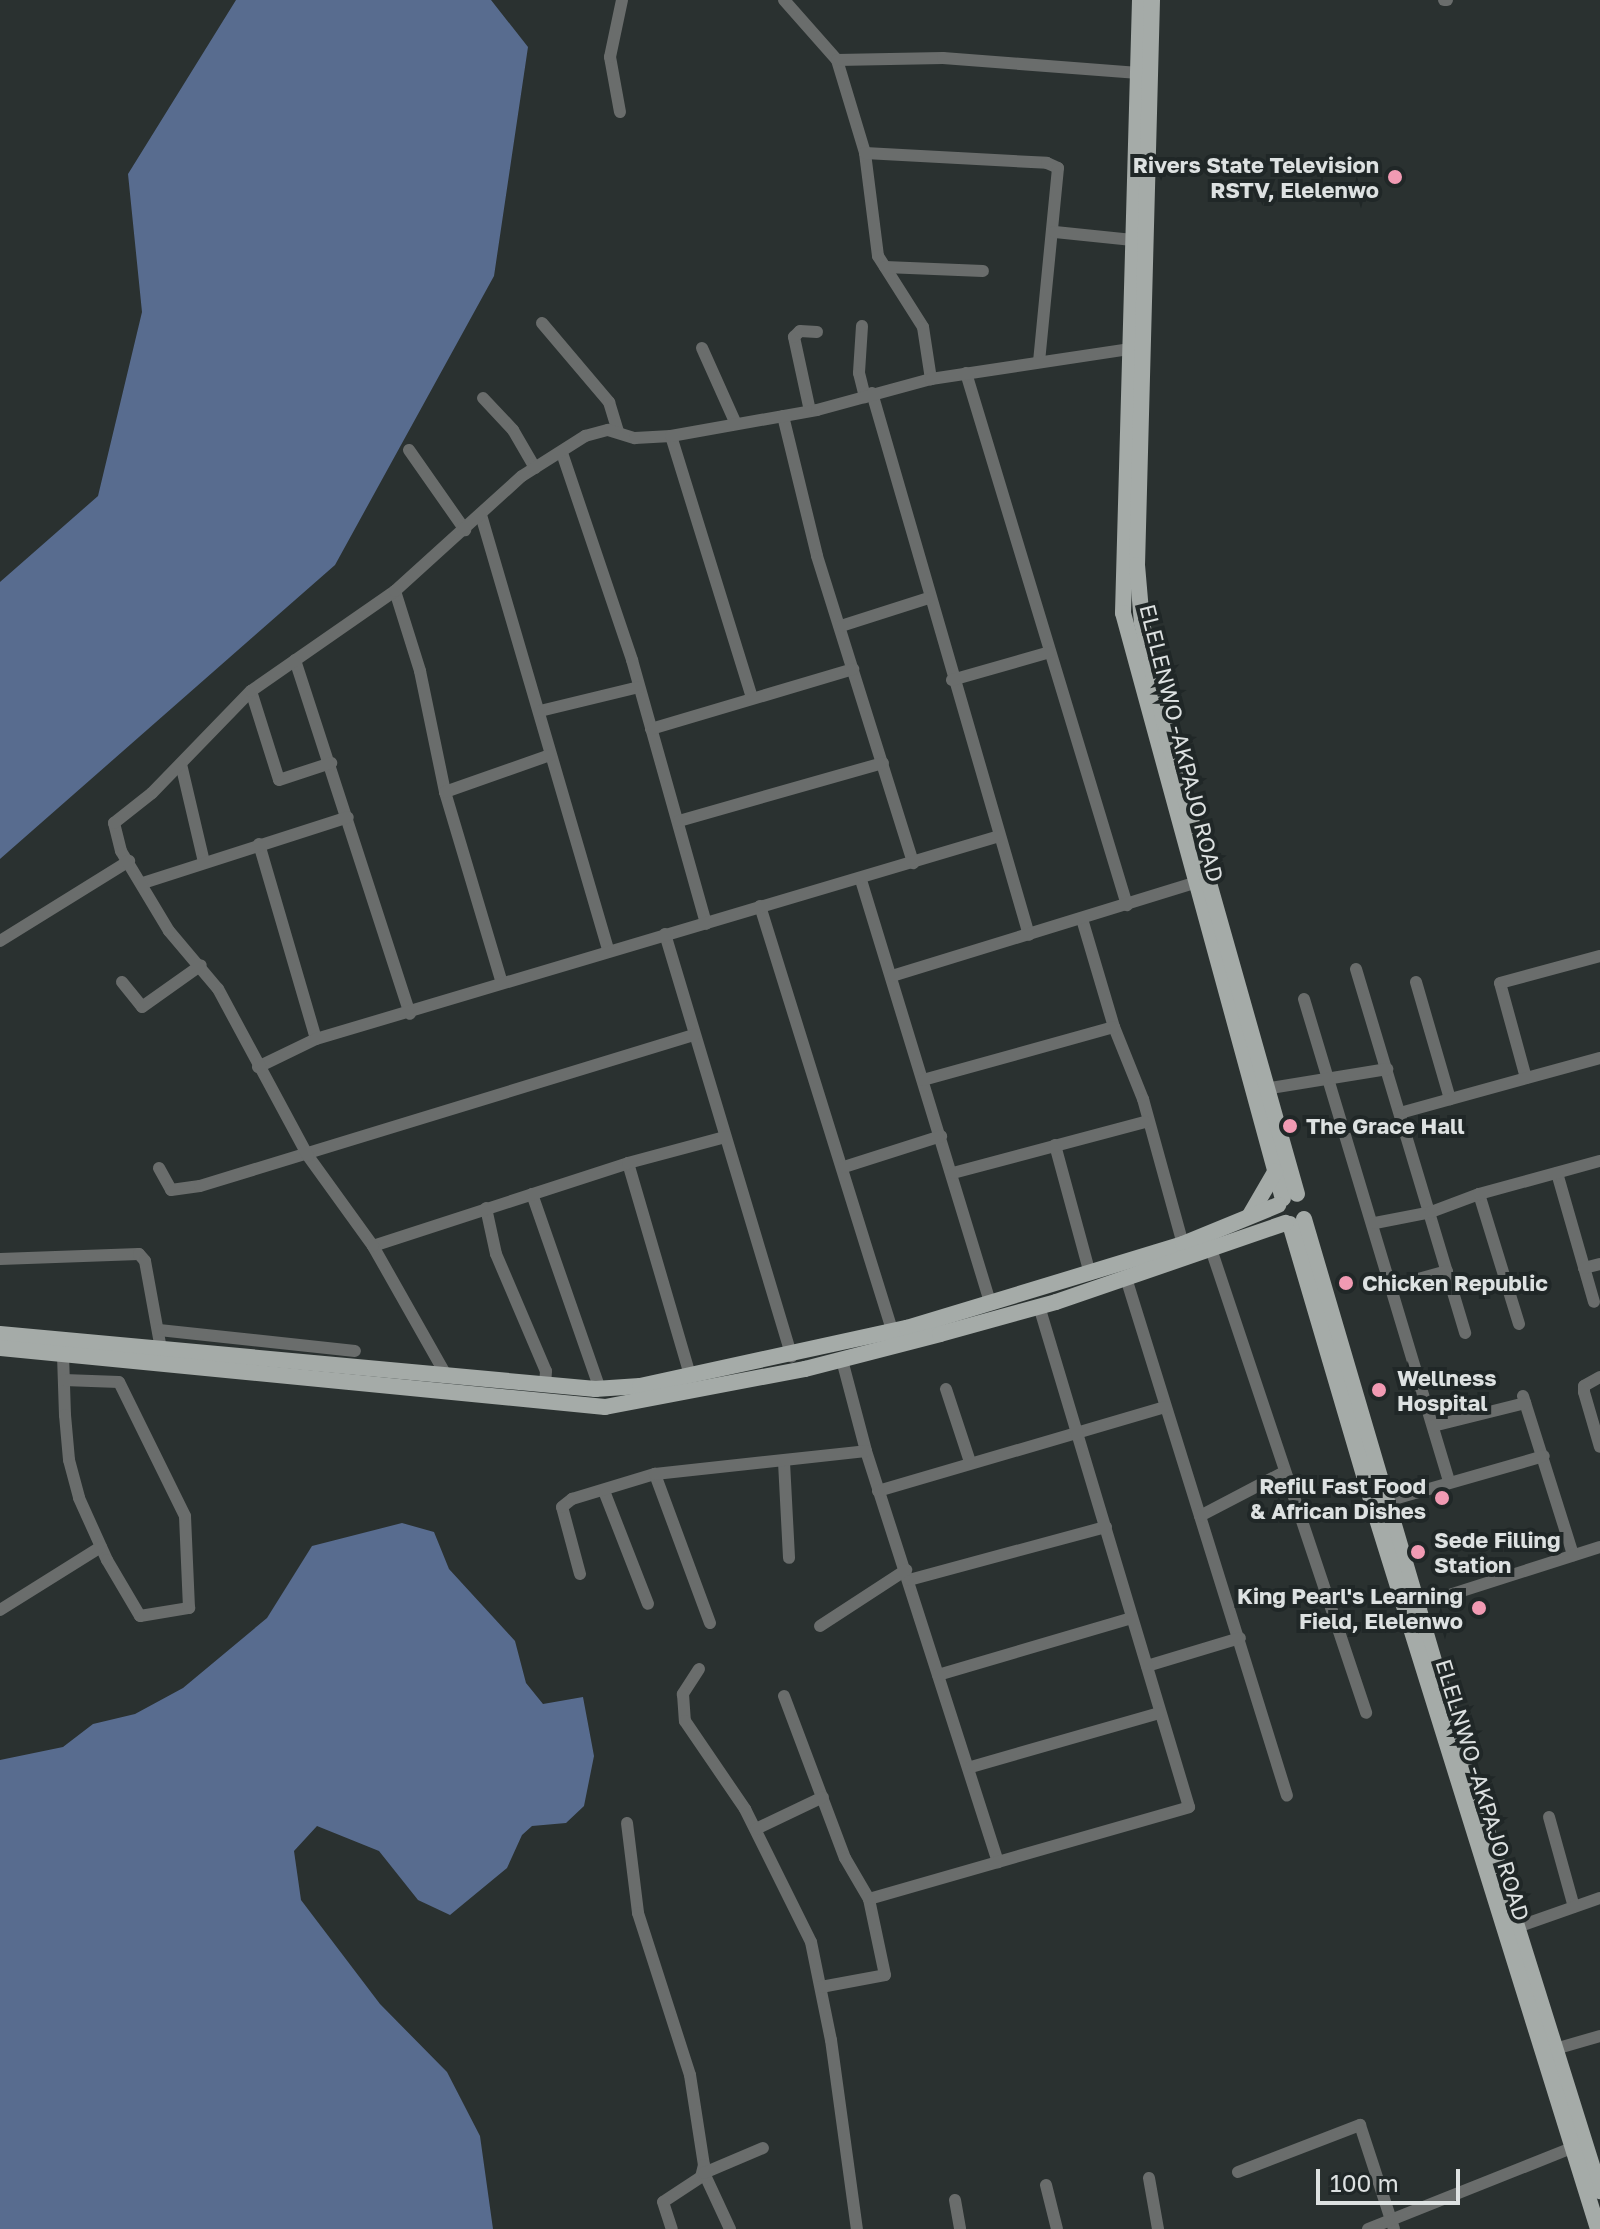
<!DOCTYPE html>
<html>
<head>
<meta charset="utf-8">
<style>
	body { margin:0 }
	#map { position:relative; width:1600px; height:2229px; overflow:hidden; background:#2a3130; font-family:"Golos Text",sans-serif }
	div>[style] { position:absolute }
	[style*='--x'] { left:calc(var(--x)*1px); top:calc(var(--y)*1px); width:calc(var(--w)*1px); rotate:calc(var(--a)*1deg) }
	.water>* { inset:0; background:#586c8f }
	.minor>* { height:12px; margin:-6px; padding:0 6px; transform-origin:6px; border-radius:6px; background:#6a6d6c }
	.major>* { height:16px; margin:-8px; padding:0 8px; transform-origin:8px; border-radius:8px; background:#a5aba8 }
	.dots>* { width:22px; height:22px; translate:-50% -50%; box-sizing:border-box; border:4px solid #202727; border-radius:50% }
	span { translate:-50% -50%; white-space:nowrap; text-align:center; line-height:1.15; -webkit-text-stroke:8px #202727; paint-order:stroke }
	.poi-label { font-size:22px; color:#dde1e1; font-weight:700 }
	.right { translate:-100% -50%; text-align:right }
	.left { translate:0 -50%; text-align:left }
	.street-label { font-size:22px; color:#dde1e1 }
	.scale { position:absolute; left:1316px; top:2169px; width:144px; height:36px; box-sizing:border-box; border:4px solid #dde1e1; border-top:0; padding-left:10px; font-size:24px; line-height:28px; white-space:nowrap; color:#dde1e1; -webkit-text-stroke:6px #202727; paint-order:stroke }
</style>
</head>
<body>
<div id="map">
	<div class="water">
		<i style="clip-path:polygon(236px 0,491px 0,528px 47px,494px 276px,335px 565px,0 859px,0 582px,98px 496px,142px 312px,128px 174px)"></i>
		<i style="clip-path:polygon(402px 1523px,434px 1532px,449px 1569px,515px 1641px,526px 1683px,543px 1704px,583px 1697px,594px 1756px,584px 1806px,566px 1823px,532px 1826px,522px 1835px,507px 1868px,450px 1915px,418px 1900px,379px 1851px,317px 1826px,294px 1851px,301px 1900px,380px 2004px,447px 2072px,480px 2136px,493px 2229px,0 2229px,0 1760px,63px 1747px,93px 1724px,135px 1714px,183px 1688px,267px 1618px,312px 1546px)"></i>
	</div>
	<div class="minor">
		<i style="--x:784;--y:0;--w:80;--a:48.5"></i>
		<i style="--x:837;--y:60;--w:97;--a:73.2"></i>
		<i style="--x:865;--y:153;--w:104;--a:82.8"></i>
		<i style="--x:878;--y:256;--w:84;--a:57.6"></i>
		<i style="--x:923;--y:327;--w:53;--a:81.3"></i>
		<i style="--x:1444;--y:0;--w:3;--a:0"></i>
		<i style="--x:837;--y:60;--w:106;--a:-1.1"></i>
		<i style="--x:943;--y:58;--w:196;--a:4.4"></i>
		<i style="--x:620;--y:112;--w:56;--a:-100.3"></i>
		<i style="--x:610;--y:57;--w:58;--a:-78.1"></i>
		<i style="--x:865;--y:153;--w:182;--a:3.1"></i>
		<i style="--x:1047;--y:163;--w:12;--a:24"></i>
		<i style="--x:1058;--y:168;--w:195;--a:95.6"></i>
		<i style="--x:1055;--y:232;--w:78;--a:5.9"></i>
		<i style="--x:885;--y:267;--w:98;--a:2.3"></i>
		<i style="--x:542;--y:323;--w:104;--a:49.7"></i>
		<i style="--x:609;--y:402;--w:30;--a:73"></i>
		<i style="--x:862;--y:326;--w:47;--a:93.7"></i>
		<i style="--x:859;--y:373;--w:25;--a:76"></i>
		<i style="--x:702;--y:348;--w:83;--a:65.9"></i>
		<i style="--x:966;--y:373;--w:556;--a:73.16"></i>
		<i style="--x:872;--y:393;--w:564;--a:73.85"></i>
		<i style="--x:483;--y:398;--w:44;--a:46.8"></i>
		<i style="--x:513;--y:430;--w:44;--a:59.9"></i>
		<i style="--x:810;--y:411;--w:76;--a:-102.2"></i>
		<i style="--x:794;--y:337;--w:8;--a:-45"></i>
		<i style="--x:800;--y:331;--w:17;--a:3"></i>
		<i style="--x:783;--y:416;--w:144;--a:76.3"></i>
		<i style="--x:817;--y:556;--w:322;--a:72.6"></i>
		<i style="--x:671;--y:436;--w:274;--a:72.8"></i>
		<i style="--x:409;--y:450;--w:98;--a:55"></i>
		<i style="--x:562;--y:453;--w:219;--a:71.3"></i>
		<i style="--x:632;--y:660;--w:274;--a:74.3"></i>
		<i style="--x:481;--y:515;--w:453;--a:73.7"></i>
		<i style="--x:395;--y:591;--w:84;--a:72.6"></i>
		<i style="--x:420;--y:671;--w:124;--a:78.3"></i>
		<i style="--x:445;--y:792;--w:199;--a:73.4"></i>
		<i style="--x:841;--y:626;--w:92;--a:-17.7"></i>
		<i style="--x:295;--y:660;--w:372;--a:72"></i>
		<i style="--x:952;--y:680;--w:102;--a:-15.9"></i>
		<i style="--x:251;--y:691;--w:93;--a:72.5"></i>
		<i style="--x:279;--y:780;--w:55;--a:-18.1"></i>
		<i style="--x:540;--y:711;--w:102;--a:-13.6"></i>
		<i style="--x:651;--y:729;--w:211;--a:-16.5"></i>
		<i style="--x:181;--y:764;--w:101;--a:76.8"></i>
		<i style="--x:445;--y:792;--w:111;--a:-19.4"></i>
		<i style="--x:679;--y:821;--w:212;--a:-15.9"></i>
		<i style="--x:259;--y:844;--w:203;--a:73.7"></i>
		<i style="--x:861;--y:880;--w:443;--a:73"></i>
		<i style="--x:143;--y:883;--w:215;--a:-17.8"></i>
		<i style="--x:760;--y:906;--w:446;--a:72.7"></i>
		<i style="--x:1082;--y:919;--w:113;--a:73.5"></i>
		<i style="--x:1114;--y:1027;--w:78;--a:68.1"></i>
		<i style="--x:1143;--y:1099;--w:150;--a:74.6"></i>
		<i style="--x:665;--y:934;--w:441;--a:73.3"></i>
		<i style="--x:0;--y:941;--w:152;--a:-31.8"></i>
		<i style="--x:1356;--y:969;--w:380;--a:73.3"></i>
		<i style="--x:892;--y:976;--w:316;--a:-17.1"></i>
		<i style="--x:122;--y:982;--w:32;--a:51"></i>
		<i style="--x:142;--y:1007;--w:72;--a:-35.4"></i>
		<i style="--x:1416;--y:982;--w:122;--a:73.8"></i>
		<i style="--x:1304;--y:999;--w:503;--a:73.26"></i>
		<i style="--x:258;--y:1067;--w:64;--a:-25.8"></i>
		<i style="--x:316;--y:1039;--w:713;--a:-16.55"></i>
		<i style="--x:1526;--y:1078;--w:98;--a:-105.3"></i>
		<i style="--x:1500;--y:983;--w:104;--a:-15.1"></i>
		<i style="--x:923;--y:1080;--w:198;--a:-15.5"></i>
		<i style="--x:1265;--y:1089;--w:124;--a:-9.3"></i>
		<i style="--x:1400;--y:1113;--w:207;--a:-15.4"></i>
		<i style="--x:1055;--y:1145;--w:134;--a:74.8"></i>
		<i style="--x:628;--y:1163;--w:221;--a:73.7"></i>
		<i style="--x:844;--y:1167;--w:102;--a:-17.7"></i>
		<i style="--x:159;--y:1168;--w:25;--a:61"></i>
		<i style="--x:171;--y:1190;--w:29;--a:-8"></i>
		<i style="--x:200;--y:1186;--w:517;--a:-17"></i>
		<i style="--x:953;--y:1173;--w:199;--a:-14.9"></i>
		<i style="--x:1557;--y:1173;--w:134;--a:74"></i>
		<i style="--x:532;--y:1194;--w:207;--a:70.8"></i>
		<i style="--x:1479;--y:1194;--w:136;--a:72.9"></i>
		<i style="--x:486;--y:1208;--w:47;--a:77.7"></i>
		<i style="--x:496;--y:1254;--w:127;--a:66.9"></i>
		<i style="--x:546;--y:1371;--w:14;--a:94"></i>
		<i style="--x:1375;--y:1223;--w:57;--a:-11.1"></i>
		<i style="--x:1431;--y:1212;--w:51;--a:-20.6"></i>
		<i style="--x:1479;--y:1194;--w:125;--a:-15.3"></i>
		<i style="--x:373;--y:1246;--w:268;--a:-18"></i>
		<i style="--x:628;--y:1163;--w:100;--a:-15"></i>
		<i style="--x:1211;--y:1249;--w:489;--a:71.5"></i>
		<i style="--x:0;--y:1259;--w:139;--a:-2.1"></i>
		<i style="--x:139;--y:1254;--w:9;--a:49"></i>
		<i style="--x:145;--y:1261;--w:89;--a:79.7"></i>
		<i style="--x:1584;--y:1268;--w:16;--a:-14"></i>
		<i style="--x:1126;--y:1278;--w:542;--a:72.73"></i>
		<i style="--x:1393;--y:1286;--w:56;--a:-15.5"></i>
		<i style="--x:159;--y:1330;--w:197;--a:6.1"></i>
		<i style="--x:63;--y:1355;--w:60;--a:88.1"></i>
		<i style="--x:65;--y:1415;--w:45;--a:84.9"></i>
		<i style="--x:69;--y:1460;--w:39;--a:75"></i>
		<i style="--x:79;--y:1498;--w:68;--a:65.7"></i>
		<i style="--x:107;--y:1560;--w:65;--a:59.5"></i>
		<i style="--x:140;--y:1616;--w:50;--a:-9.3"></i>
		<i style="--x:189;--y:1608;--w:92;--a:-92.5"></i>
		<i style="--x:185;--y:1516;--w:149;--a:-116.2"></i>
		<i style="--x:119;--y:1382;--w:55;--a:-177.9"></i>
		<i style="--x:842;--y:1360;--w:94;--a:75.2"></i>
		<i style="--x:866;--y:1451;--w:432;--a:72.2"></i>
		<i style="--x:446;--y:1375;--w:148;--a:-119.5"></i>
		<i style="--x:373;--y:1246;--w:111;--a:-125.8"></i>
		<i style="--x:308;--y:1156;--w:190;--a:-118.3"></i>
		<i style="--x:218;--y:989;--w:76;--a:-130.2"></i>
		<i style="--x:169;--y:931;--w:93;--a:-121"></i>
		<i style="--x:121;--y:851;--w:29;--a:-104"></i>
		<i style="--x:114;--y:823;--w:48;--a:-38.3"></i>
		<i style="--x:152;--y:793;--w:142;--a:-45.9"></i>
		<i style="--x:251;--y:691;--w:175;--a:-34.8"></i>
		<i style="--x:395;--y:591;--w:171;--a:-42.2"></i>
		<i style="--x:522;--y:476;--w:75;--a:-32.4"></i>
		<i style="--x:585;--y:436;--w:24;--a:-15"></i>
		<i style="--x:608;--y:430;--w:28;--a:17"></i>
		<i style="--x:635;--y:438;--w:36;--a:-3"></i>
		<i style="--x:671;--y:436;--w:148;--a:-10.1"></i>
		<i style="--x:817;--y:410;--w:118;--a:-15.2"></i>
		<i style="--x:931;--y:379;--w:200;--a:-8.6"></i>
		<i style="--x:1600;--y:1377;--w:18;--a:151"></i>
		<i style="--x:1584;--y:1386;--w:6;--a:90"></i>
		<i style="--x:1584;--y:1392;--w:57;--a:73.8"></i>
		<i style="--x:946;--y:1389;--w:77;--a:71.8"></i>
		<i style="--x:1523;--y:1396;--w:167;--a:72.5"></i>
		<i style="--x:1433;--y:1426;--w:95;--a:-14"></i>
		<i style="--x:784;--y:1462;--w:96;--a:87"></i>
		<i style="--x:604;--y:1491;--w:121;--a:68.7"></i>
		<i style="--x:878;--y:1491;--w:299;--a:-16.3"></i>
		<i style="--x:1387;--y:1501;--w:163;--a:-16"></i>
		<i style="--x:1200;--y:1516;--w:95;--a:-27.6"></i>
		<i style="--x:580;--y:1574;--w:69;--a:-105"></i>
		<i style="--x:562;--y:1507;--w:13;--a:-39"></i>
		<i style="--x:572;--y:1499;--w:87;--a:-16.8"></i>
		<i style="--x:909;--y:1580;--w:204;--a:-15.1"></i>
		<i style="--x:1418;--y:1605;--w:191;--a:-17.7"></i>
		<i style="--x:0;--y:1610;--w:119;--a:-32"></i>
		<i style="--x:710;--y:1623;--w:159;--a:-110.3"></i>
		<i style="--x:655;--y:1474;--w:212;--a:-6.2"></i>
		<i style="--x:820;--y:1626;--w:103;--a:-33.1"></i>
		<i style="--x:1147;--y:1666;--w:97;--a:-16.8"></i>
		<i style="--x:699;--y:1669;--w:30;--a:123"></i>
		<i style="--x:683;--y:1694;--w:27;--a:86"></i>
		<i style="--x:685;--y:1721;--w:107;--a:55.7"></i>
		<i style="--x:745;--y:1809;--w:148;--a:63.6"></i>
		<i style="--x:811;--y:1942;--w:100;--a:78.5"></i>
		<i style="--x:831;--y:2040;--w:191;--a:82.2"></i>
		<i style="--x:938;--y:1675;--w:202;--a:-16.4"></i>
		<i style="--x:784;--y:1696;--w:173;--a:69.4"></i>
		<i style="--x:845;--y:1858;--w:48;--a:59.7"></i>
		<i style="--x:869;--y:1899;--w:333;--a:-16"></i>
		<i style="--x:1189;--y:1807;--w:523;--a:-106.67"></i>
		<i style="--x:971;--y:1767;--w:196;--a:-16"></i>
		<i style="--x:1549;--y:1817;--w:93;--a:74.5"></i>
		<i style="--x:627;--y:1823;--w:91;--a:83"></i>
		<i style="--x:638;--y:1913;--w:170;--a:72.2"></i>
		<i style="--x:690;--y:2075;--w:91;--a:81.2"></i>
		<i style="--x:704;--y:2165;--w:12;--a:104"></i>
		<i style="--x:701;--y:2177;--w:45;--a:146.7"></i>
		<i style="--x:663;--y:2202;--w:28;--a:72"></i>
		<i style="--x:756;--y:1829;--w:74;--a:-25.5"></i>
		<i style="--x:1517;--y:1927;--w:88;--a:-19.3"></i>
		<i style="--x:821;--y:1987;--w:65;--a:-10.6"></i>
		<i style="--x:885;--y:1975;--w:78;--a:-101.9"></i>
		<i style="--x:1555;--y:2049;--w:47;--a:-16.1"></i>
		<i style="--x:1238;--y:2172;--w:131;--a:-21.1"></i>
		<i style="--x:1360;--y:2125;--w:109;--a:71.9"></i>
		<i style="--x:1149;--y:2178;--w:52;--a:80"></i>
		<i style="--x:1046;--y:2185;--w:45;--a:76"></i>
		<i style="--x:955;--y:2200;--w:29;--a:80"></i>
		<i style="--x:730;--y:2229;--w:62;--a:-114.9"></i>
		<i style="--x:704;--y:2173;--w:64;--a:-23"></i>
		<i style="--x:1368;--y:2229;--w:219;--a:-21.7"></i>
	</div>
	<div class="major">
		<i style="--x:1140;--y:0;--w:613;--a:91.59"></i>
		<i style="--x:1123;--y:613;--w:607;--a:74.73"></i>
		<i style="--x:1152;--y:0;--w:565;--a:91.52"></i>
		<i style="--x:1137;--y:565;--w:58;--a:85.1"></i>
		<i style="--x:1142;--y:623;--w:111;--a:77.5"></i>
		<i style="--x:1166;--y:731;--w:481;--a:74.2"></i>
		<i style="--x:1250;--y:1215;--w:50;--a:-59.8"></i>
		<i style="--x:1304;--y:1219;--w:474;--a:73.6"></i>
		<i style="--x:1438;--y:1674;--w:542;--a:72.6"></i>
		<i style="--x:1290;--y:1224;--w:288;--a:73.6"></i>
		<i style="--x:1371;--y:1500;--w:764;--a:72.7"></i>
		<i style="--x:0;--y:1334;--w:598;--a:5.28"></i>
		<i style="--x:595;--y:1389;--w:45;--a:-3.8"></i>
		<i style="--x:640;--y:1386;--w:273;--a:-12.3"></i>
		<i style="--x:907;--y:1328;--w:288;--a:-16.9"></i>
		<i style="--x:1183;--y:1244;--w:103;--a:-22.3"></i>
		<i style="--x:0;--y:1348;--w:608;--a:5.57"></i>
		<i style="--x:605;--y:1407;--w:204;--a:-10.8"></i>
		<i style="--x:805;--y:1369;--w:139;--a:-14.5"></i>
		<i style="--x:940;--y:1334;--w:120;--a:-15.4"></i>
		<i style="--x:1056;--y:1302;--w:243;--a:-19"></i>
	</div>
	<div class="dots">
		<i style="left:1395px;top:177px;background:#f19ab3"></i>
		<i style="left:1290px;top:1126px;background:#f19ab3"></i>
		<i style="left:1346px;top:1283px;background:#f19ab3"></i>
		<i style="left:1379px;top:1390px;background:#f19ab3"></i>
		<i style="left:1442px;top:1498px;background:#f19ab3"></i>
		<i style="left:1418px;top:1552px;background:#f19ab3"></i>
		<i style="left:1479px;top:1608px;background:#f19ab3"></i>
	</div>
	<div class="poi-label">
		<span class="right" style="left:1379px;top:177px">Rivers State Television<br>RSTV, Elelenwo</span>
		<span class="left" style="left:1306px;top:1126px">The Grace Hall</span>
		<span class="left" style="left:1362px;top:1283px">Chicken Republic</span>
		<span class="left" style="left:1397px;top:1390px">Wellness<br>Hospital</span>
		<span class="right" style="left:1426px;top:1498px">Refill Fast Food<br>&amp; African Dishes</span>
		<span class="left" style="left:1434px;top:1552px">Sede Filling<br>Station</span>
		<span class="right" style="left:1463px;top:1608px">King Pearl's Learning<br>Field, Elelenwo</span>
	</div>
	<div class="street-label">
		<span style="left:1182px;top:743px;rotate:76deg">ELELENWO -AKPAJO ROAD</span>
		<span style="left:1483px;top:1790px;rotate:73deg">ELELNWO -AKPAJO ROAD</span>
	</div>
	<div class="scale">100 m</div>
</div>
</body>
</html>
